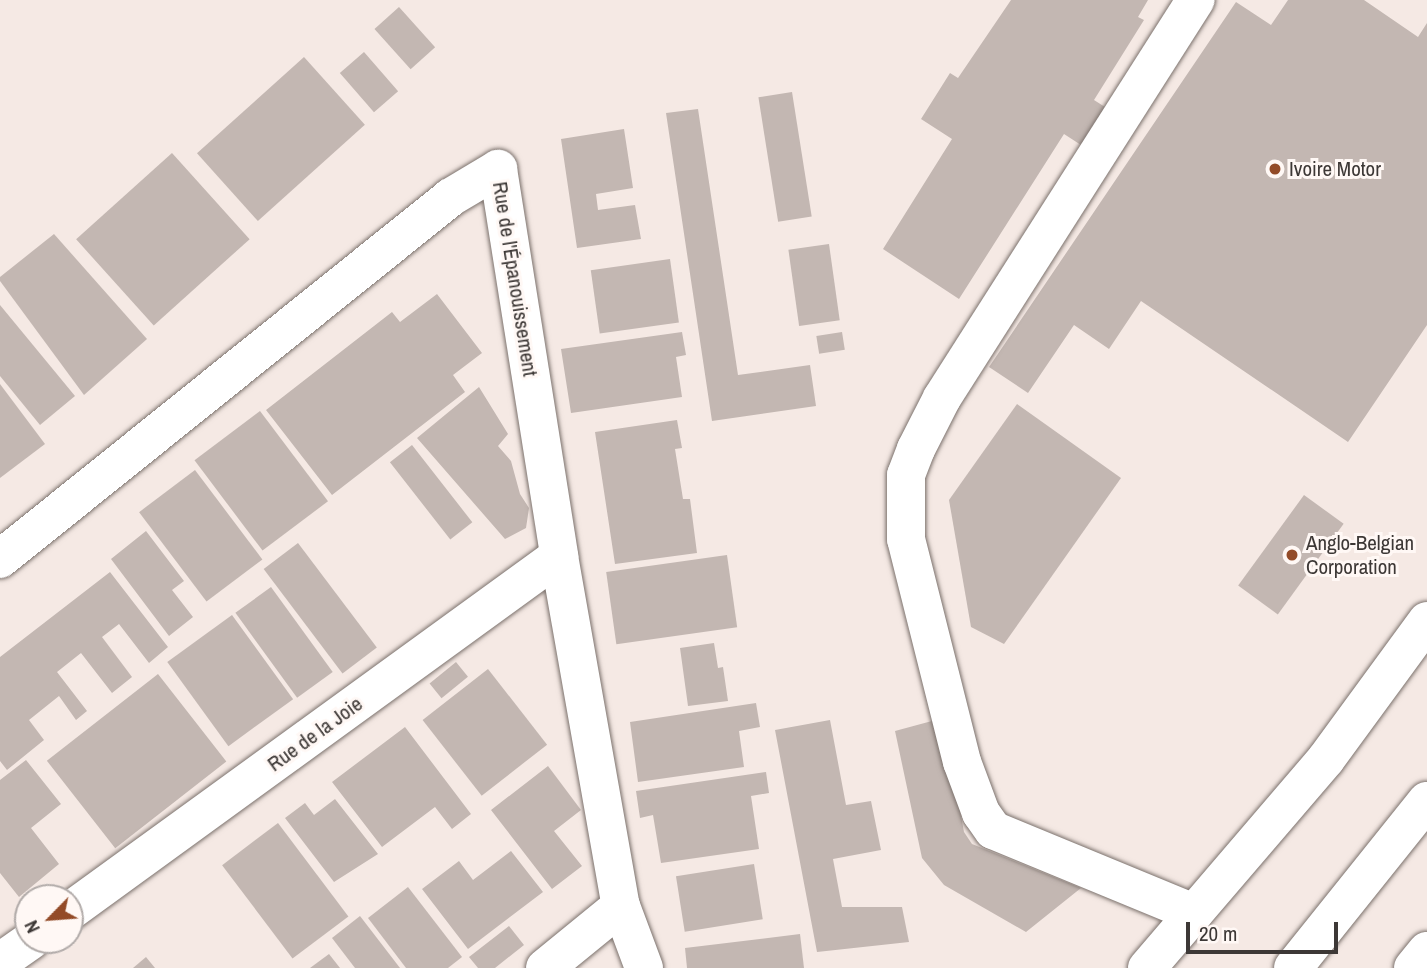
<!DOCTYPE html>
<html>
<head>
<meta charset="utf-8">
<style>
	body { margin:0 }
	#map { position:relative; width:1427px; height:968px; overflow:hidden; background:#f5e9e4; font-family:"Archivo Narrow",sans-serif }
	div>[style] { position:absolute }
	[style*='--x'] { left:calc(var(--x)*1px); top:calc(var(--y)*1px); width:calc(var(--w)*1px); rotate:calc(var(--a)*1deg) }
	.building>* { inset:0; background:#c3b7b2; transform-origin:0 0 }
	.roads { filter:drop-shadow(0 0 2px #7b716c) drop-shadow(0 0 2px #7b716c) }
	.minor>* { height:38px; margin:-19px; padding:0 19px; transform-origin:19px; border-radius:19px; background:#fff }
	.highway>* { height:38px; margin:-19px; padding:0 19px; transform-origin:19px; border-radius:19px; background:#fff }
	.dots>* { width:19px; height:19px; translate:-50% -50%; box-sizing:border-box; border:4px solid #fff8f5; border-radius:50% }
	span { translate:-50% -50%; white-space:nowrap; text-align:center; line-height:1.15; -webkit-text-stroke:6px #fff8f5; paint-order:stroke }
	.poi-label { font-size:21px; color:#3d3836 }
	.left { translate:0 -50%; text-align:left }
	.street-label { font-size:21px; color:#3d3836 }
	.north { position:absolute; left:14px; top:884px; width:70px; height:70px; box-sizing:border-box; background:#fff8f5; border:2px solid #b1aba9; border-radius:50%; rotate:245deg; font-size:19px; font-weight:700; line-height:28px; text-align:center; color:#3d3836 }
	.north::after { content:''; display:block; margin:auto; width:24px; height:32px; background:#934b28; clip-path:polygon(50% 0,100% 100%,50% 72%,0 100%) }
	.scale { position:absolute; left:1186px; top:922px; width:152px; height:32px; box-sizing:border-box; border:4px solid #3d3836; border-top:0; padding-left:9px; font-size:21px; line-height:24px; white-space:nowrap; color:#3d3836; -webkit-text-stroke:5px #fff8f5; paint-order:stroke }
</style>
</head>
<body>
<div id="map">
	<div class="building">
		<i style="clip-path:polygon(1011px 0,1148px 0,1138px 17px,1144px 20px,1094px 100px,1105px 107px,1081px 145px,1064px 134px,959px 299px,883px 249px,952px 139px,921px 119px,950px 73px,958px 78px)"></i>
		<i style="clip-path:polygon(1288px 0,1364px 0,1418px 37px,1427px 23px,1427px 325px,1348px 442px,1141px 301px,1109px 349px,1074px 325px,1028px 393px,989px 367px,1236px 2px,1271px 25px)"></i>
		<i style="left:399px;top:7px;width:54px;height:33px;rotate:48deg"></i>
		<i style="left:364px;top:52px;width:52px;height:32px;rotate:49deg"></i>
		<i style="left:304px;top:57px;width:91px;height:144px;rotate:48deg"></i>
		<i style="left:792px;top:92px;width:126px;height:34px;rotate:81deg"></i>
		<i style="clip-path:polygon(698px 109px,738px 375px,810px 365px,816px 406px,712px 421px,666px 113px)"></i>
		<i style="clip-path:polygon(624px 129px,633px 188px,596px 194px,598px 210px,635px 205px,641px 239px,577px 248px,561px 139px)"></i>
		<i style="left:172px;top:153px;width:116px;height:129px;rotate:48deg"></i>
		<i style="clip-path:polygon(54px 234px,147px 339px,84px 395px,0 281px,0 277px)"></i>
		<i style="left:829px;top:244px;width:77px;height:41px;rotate:82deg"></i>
		<i style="left:670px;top:259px;width:64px;height:80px;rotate:82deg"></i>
		<i style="clip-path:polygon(437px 294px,482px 353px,453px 375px,465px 392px,332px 495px,266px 410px,392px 312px,400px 322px)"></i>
		<i style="clip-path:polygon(0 305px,75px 396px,40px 425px,0 376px)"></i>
		<i style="clip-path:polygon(682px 332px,686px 355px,676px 357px,682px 397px,571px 413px,561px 349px)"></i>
		<i style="left:842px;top:332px;width:18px;height:26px;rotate:81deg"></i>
		<i style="clip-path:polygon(0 384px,45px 444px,0 478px)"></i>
		<i style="clip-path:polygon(479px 387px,508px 434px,498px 446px,511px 461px,520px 494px,529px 508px,526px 528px,505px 539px,417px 438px)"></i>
		<i style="clip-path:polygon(1017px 404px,1121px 478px,1004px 644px,971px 627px,949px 500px)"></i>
		<i style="left:260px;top:411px;width:113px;height:82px;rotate:53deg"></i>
		<i style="clip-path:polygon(677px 420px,682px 448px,675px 449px,683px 499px,690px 499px,697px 553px,615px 564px,595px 432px)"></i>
		<i style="left:412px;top:445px;width:98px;height:28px;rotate:52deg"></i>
		<i style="left:195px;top:470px;width:112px;height:70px;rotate:53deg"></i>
		<i style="left:1304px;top:495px;width:49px;height:112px;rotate:36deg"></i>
		<i style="clip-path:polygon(146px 531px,184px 581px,172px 590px,193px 617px,169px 636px,111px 559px)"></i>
		<i style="left:298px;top:543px;width:131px;height:43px;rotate:53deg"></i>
		<i style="left:727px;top:555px;width:73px;height:122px;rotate:82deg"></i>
		<i style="clip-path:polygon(110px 572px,168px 647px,149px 663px,119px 624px,102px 637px,132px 677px,112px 693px,81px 653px,57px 672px,87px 711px,76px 720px,59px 696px,29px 720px,44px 740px,7px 770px,0 761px,0 657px)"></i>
		<i style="left:271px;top:587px;width:105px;height:44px;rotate:54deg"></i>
		<i style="left:232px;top:615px;width:104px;height:80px;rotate:54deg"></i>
		<i style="clip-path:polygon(714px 643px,718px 668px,723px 667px,728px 701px,688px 706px,680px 648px)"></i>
		<i style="left:456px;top:662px;width:19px;height:34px;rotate:51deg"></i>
		<i style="left:488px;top:669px;width:96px;height:83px;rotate:52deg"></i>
		<i style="left:158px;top:674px;width:111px;height:141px;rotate:52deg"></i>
		<i style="clip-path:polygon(756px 703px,760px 727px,739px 731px,744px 767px,638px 782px,630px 722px)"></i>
		<i style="clip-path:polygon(943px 718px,964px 832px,972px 844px,1081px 888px,1026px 932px,944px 885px,922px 858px,895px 731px)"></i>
		<i style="clip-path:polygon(830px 720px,846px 805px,871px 801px,881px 850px,833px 859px,842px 907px,902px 907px,909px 942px,817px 952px,775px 730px)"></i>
		<i style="clip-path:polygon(405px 727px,471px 814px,452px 829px,435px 807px,382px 847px,332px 782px)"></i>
		<i style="clip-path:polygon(26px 760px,61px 804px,31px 828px,59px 864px,19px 897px,0 873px,0 780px)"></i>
		<i style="clip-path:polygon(548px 766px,581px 810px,554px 831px,582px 866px,552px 889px,491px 810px)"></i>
		<i style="clip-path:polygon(766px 772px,769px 793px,751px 796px,759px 849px,661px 863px,653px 815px,640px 818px,636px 791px)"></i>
		<i style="clip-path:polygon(335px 799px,378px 854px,334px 882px,285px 818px,305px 803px,314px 815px)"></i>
		<i style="left:278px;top:823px;width:117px;height:70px;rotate:53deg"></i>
		<i style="clip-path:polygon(511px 851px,543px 892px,468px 949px,422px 889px,459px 861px,473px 880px)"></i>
		<i style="left:754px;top:864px;width:56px;height:79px;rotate:81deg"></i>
		<i style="clip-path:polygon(408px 887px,462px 957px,448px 968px,406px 968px,368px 918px)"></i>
		<i style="clip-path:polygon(360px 916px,400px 968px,355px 968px,332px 938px)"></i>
		<i style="clip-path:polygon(509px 926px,524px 945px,495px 968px,478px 968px,469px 957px)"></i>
		<i style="clip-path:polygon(800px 934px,804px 968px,687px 968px,685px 948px)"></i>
		<i style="clip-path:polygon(329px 954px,340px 968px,310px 968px)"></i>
		<i style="clip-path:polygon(146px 957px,155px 968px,133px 968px)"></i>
	</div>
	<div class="roads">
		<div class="minor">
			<i style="--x:0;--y:559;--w:578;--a:-38.75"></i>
			<i style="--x:451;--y:197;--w:55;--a:-30.8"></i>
			<i style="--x:498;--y:169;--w:392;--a:81"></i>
			<i style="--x:559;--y:556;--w:355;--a:80"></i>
			<i style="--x:621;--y:906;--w:66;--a:69.6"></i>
			<i style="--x:70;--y:911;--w:604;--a:-35.98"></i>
			<i style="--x:1194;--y:913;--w:217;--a:-157.6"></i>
			<i style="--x:993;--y:830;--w:21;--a:-125"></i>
			<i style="--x:981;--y:813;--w:54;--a:-110.4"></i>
			<i style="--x:962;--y:762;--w:230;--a:-104.1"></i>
			<i style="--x:906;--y:539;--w:64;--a:-90"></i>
			<i style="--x:906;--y:475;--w:28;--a:-69"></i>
			<i style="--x:916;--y:449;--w:57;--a:-63"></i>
			<i style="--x:942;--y:398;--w:472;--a:-57.5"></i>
			<i style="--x:0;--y:962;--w:38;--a:-35"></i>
			<i style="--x:545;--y:968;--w:98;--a:-39.2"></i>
			<i style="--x:1147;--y:968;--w:275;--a:-49.4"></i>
			<i style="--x:1326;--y:759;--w:171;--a:-53.8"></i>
		</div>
		<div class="highway">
			<i style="--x:1293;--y:968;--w:214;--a:-51.3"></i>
			<i style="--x:1413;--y:968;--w:22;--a:-51"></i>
		</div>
	</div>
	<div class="dots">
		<i style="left:1275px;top:169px;background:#934b28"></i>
		<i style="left:1292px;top:555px;background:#934b28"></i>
	</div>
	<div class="poi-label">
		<span class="left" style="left:1289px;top:169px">Ivoire Motor</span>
		<span class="left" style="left:1306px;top:555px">Anglo-Belgian<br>Corporation</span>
	</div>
	<div class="street-label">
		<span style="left:515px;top:279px;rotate:81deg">Rue de l'Épanouissement</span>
		<span style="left:315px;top:734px;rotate:-36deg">Rue de la Joie</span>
	</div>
	<div class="north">N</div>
	<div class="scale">20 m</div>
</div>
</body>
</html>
